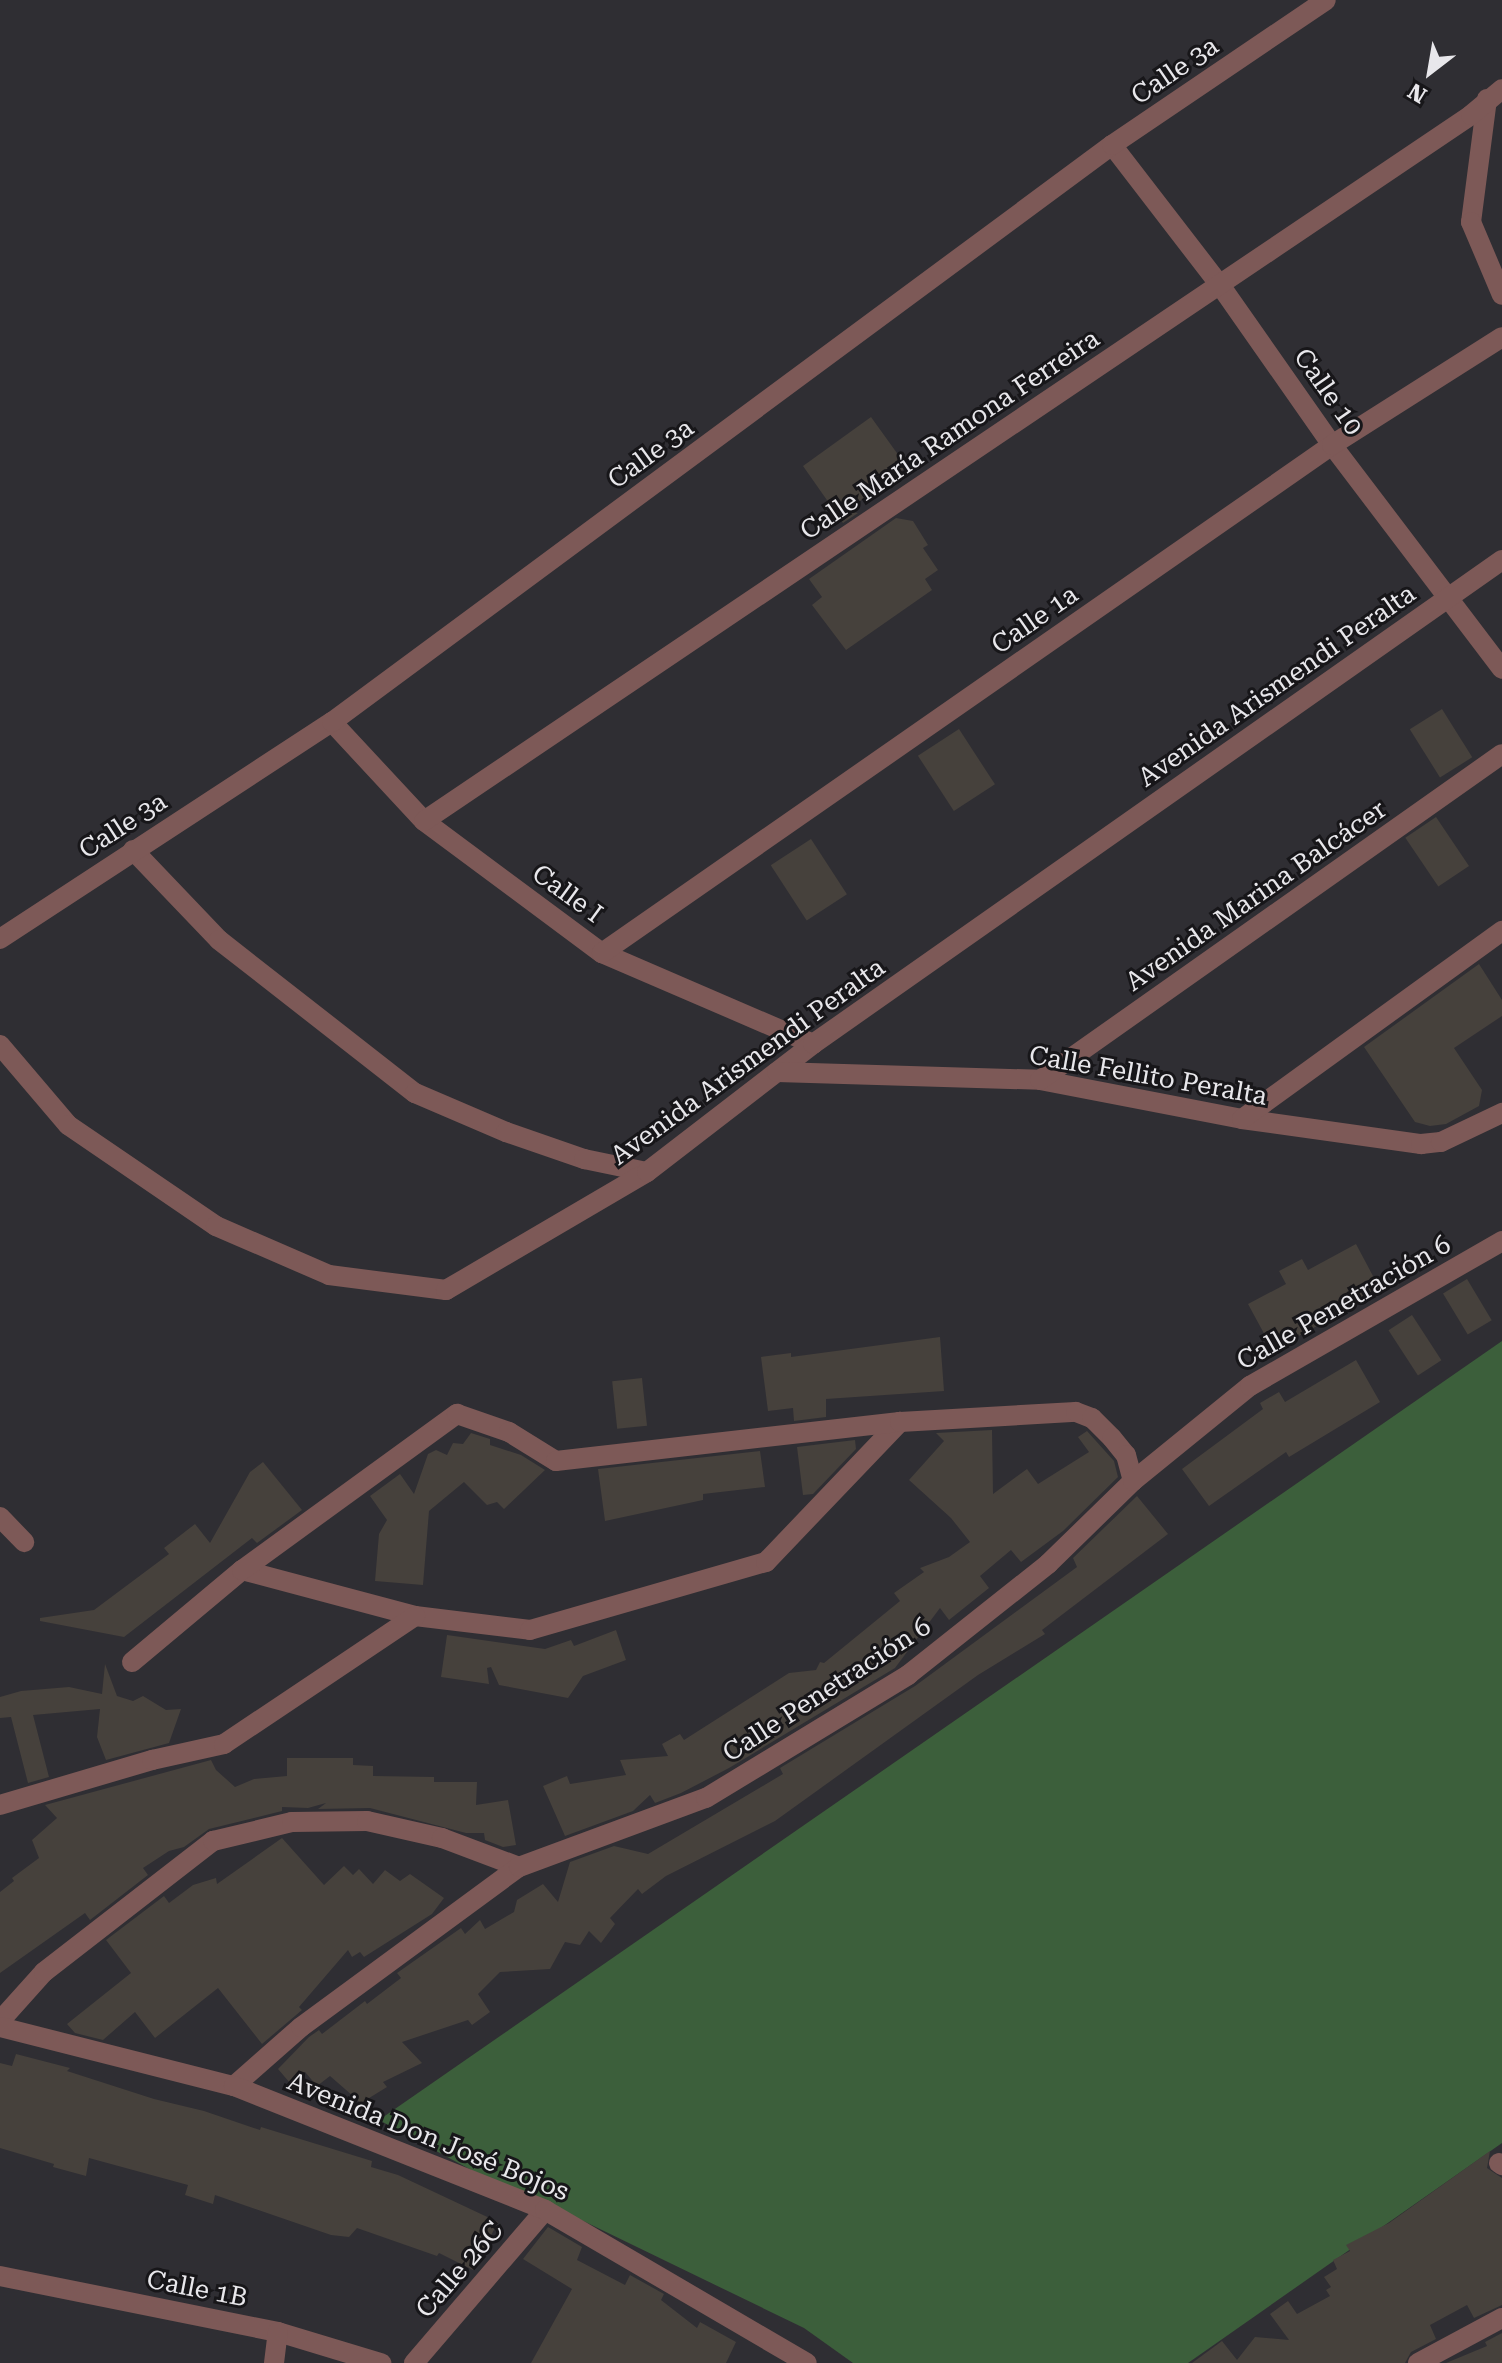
<!DOCTYPE html>
<html>
<head>
<meta charset="utf-8">
<style>
	body { margin:0 }
	#map { position:relative; width:1502px; height:2363px; overflow:hidden; background:#2f2e33; font-family:"Roboto Serif",serif }
	div>[style] { position:absolute }
	[style*='--x'] { left:calc(var(--x)*1px); top:calc(var(--y)*1px); width:calc(var(--w)*1px); rotate:calc(var(--a)*1deg) }
	.green>* { inset:0; background:#3c5f3b }
	.building>* { inset:0; background:#46413c; transform-origin:0 0 }
	.minor>* { height:20px; margin:-10px; padding:0 10px; transform-origin:10px; border-radius:10px; background:#7d5957 }
	.tertiary>* { height:20px; margin:-10px; padding:0 10px; transform-origin:10px; border-radius:10px; background:#7d5957 }
	span { translate:-50% -50%; white-space:nowrap; text-align:center; line-height:1.15; -webkit-text-stroke:6px #171619; paint-order:stroke }
	.street-label { font-size:26px; color:#e8e7eb }
	.north { position:absolute; left:1390px; top:32px; width:80px; height:80px; -webkit-text-stroke:6px #171619; paint-order:stroke; rotate:211deg; font-size:22px; font-weight:700; line-height:32px; text-align:center; color:#e8e7eb }
	.north::after { content:''; display:block; margin:auto; width:28px; height:36px; background:#e8e7eb; clip-path:polygon(50% 0,100% 100%,50% 72%,0 100%) }
</style>
</head>
<body>
<div id="map">
	<div class="green">
		<i style="clip-path:polygon(1502px 1341px,1502px 2143px,1188px 2363px,853px 2363px,804px 2328px,571px 2215px,545px 2210px,379px 2120px)"></i>
	</div>
	<div class="building">
		<i style="clip-path:polygon(871px 417px,907px 467px,846px 511px,858px 513px,843px 523px,803px 466px)"></i>
		<i style="clip-path:polygon(896px 518px,913px 521px,928px 545px,923px 548px,938px 570px,925px 579px,932px 590px,846px 650px,812px 605px,822px 597px,809px 579px)"></i>
		<i style="left:1442px;top:709px;width:57px;height:38px;rotate:58deg"></i>
		<i style="left:959px;top:729px;width:66px;height:49px;rotate:57deg"></i>
		<i style="left:1436px;top:817px;width:59px;height:37px;rotate:56deg"></i>
		<i style="left:811px;top:839px;width:66px;height:48px;rotate:57deg"></i>
		<i style="clip-path:polygon(1479px 964px,1502px 1000px,1502px 1016px,1454px 1048px,1482px 1090px,1479px 1106px,1446px 1124px,1430px 1126px,1415px 1122px,1364px 1047px)"></i>
		<i style="clip-path:polygon(1356px 1244px,1381px 1291px,1273px 1350px,1248px 1304px,1286px 1284px,1279px 1271px,1302px 1259px,1308px 1270px)"></i>
		<i style="left:1467px;top:1279px;width:48px;height:28px;rotate:59deg"></i>
		<i style="left:1412px;top:1315px;width:54px;height:28px;rotate:57deg"></i>
		<i style="clip-path:polygon(940px 1337px,944px 1391px,826px 1399px,826px 1417px,794px 1421px,793px 1408px,768px 1411px,761px 1357px,791px 1353px,791px 1357px)"></i>
		<i style="clip-path:polygon(1356px 1360px,1380px 1402px,1289px 1457px,1286px 1452px,1209px 1506px,1182px 1469px,1263px 1409px,1260px 1403px,1279px 1392px,1285px 1402px)"></i>
		<i style="left:642px;top:1378px;width:48px;height:30px;rotate:84deg"></i>
		<i style="clip-path:polygon(992px 1430px,993px 1494px,1027px 1469px,1038px 1484px,1089px 1452px,1078px 1437px,1087px 1431px,1114px 1461px,1118px 1477px,1063px 1531px,1021px 1562px,1011px 1550px,980px 1576px,989px 1588px,949px 1620px,940px 1608px,895px 1668px,729px 1768px,681px 1793px,655px 1803px,650px 1795px,633px 1811px,565px 1836px,543px 1786px,567px 1776px,570px 1784px,626px 1775px,620px 1760px,668px 1756px,662px 1744px,680px 1734px,684px 1740px,789px 1673px,816px 1670px,820px 1662px,824px 1663px,900px 1601px,894px 1593px,924px 1572px,920px 1568px,949px 1557px,970px 1542px,951px 1518px,909px 1480px,944px 1441px,936px 1433px)"></i>
		<i style="clip-path:polygon(471px 1433px,490px 1439px,490px 1445px,521px 1455px,545px 1470px,504px 1509px,497px 1502px,487px 1505px,464px 1482px,429px 1511px,423px 1585px,375px 1581px,379px 1534px,387px 1520px,370px 1496px,400px 1474px,414px 1494px,428px 1454px,436px 1450px,447px 1455px,453px 1443px,463px 1444px)"></i>
		<i style="clip-path:polygon(855px 1440px,856px 1449px,813px 1494px,803px 1495px,797px 1447px)"></i>
		<i style="clip-path:polygon(760px 1451px,765px 1487px,703px 1494px,703px 1500px,605px 1521px,598px 1469px)"></i>
		<i style="clip-path:polygon(263px 1462px,302px 1510px,257px 1543px,252px 1538px,124px 1637px,40px 1621px,40px 1618px,94px 1610px,169px 1554px,164px 1548px,195px 1524px,210px 1543px,250px 1472px)"></i>
		<i style="clip-path:polygon(1137px 1496px,1168px 1534px,1042px 1630px,1045px 1634px,978px 1675px,775px 1821px,666px 1876px,642px 1894px,638px 1889px,610px 1918px,615px 1924px,601px 1943px,589px 1931px,580px 1945px,565px 1942px,550px 1969px,500px 1972px,478px 1994px,490px 2012px,472px 2025px,468px 2020px,402px 2042px,422px 2063px,383px 2082px,387px 2087px,361px 2103px,330px 2076px,317px 2086px,305px 2072px,290px 2083px,278px 2069px,309px 2037px,319px 2030px,322px 2034px,365px 2001px,367px 2004px,401px 1978px,397px 1973px,461px 1928px,465px 1934px,480px 1920px,485px 1929px,514px 1912px,517px 1900px,543px 1884px,558px 1902px,570px 1862px,614px 1846px,648px 1854px,783px 1774px,780px 1768px,915px 1686px,1077px 1567px,1073px 1558px)"></i>
		<i style="clip-path:polygon(616px 1630px,626px 1660px,583px 1676px,568px 1698px,499px 1685px,491px 1667px,487px 1668px,489px 1684px,441px 1677px,447px 1635px,545px 1649px,571px 1640px,574px 1646px)"></i>
		<i style="clip-path:polygon(105px 1664px,117px 1696px,133px 1701px,143px 1696px,166px 1710px,181px 1709px,169px 1743px,106px 1760px,97px 1737px,100px 1709px,33px 1715px,49px 1777px,28px 1783px,11px 1717px,0 1718px,0 1697px,21px 1691px,69px 1687px,102px 1694px)"></i>
		<i style="clip-path:polygon(287px 1758px,353px 1758px,353px 1765px,373px 1766px,373px 1776px,434px 1777px,434px 1782px,477px 1782px,476px 1805px,508px 1800px,516px 1845px,503px 1847px,485px 1840px,484px 1833px,466px 1833px,370px 1808px,318px 1809px,326px 1803px,308px 1808px,282px 1807px,282px 1811px,209px 1829px,184px 1847px,169px 1851px,143px 1868px,148px 1875px,90px 1920px,85px 1913px,0 1973px,0 1892px,14px 1881px,12px 1878px,39px 1858px,32px 1840px,57px 1818px,45px 1805px,211px 1760px,216px 1770px,235px 1787px,254px 1779px,287px 1776px)"></i>
		<i style="clip-path:polygon(282px 1838px,324px 1885px,344px 1866px,353px 1875px,359px 1869px,373px 1884px,385px 1870px,400px 1881px,410px 1874px,444px 1898px,432px 1914px,364px 1957px,360px 1952px,352px 1957px,348px 1950px,299px 2007px,302px 2010px,262px 2044px,218px 1988px,155px 2038px,135px 2012px,103px 2040px,75px 2033px,67px 2024px,131px 1973px,106px 1940px,164px 1896px,169px 1903px,193px 1885px,216px 1878px,217px 1884px)"></i>
		<i style="clip-path:polygon(16px 2054px,70px 2068px,67px 2071px,154px 2099px,204px 2111px,260px 2130px,261px 2127px,372px 2161px,371px 2167px,398px 2175px,498px 2222px,473px 2270px,439px 2253px,437px 2256px,357px 2228px,349px 2237px,331px 2235px,215px 2195px,213px 2204px,185px 2195px,188px 2185px,89px 2158px,86px 2176px,53px 2167px,54px 2164px,0 2148px,0 2063px,12px 2066px)"></i>
		<i style="clip-path:polygon(1490px 2151px,1487px 2168px,1502px 2178px,1502px 2305px,1474px 2318px,1467px 2305px,1430px 2325px,1436px 2339px,1411px 2352px,1405px 2363px,1192px 2363px,1222px 2341px,1237px 2360px,1255px 2337px,1289px 2340px,1270px 2314px,1288px 2301px,1297px 2314px,1330px 2296px,1326px 2290px,1331px 2287px,1324px 2277px,1337px 2269px,1333px 2260px,1350px 2251px,1346px 2245px,1389px 2223px)"></i>
		<i style="clip-path:polygon(548px 2227px,582px 2247px,577px 2260px,625px 2285px,630px 2275px,664px 2294px,661px 2300px,697px 2328px,700px 2322px,736px 2342px,726px 2363px,531px 2363px,572px 2289px,523px 2259px)"></i>
		<i style="clip-path:polygon(1502px 2333px,1502px 2363px,1446px 2363px,1487px 2346px,1485px 2342px)"></i>
	</div>
	<div class="minor">
		<i style="--x:1487;--y:99;--w:124;--a:97.4"></i>
		<i style="--x:1471;--y:222;--w:79;--a:67"></i>
		<i style="--x:1112;--y:145;--w:177;--a:52.4"></i>
		<i style="--x:1220;--y:285;--w:195;--a:55"></i>
		<i style="--x:1332;--y:445;--w:281;--a:52.8"></i>
		<i style="--x:332;--y:722;--w:135;--a:47.1"></i>
		<i style="--x:424;--y:821;--w:222;--a:36.6"></i>
		<i style="--x:602;--y:953;--w:230;--a:23.3"></i>
		<i style="--x:424;--y:821;--w:1263;--a:-33.99"></i>
		<i style="--x:1471;--y:115;--w:40;--a:-40"></i>
		<i style="--x:133;--y:850;--w:124;--a:46.3"></i>
		<i style="--x:219;--y:940;--w:249;--a:38"></i>
		<i style="--x:415;--y:1093;--w:99;--a:23.2"></i>
		<i style="--x:506;--y:1132;--w:83;--a:19.1"></i>
		<i style="--x:584;--y:1159;--w:64;--a:11.7"></i>
		<i style="--x:0;--y:939;--w:397;--a:-33.2"></i>
		<i style="--x:332;--y:722;--w:970;--a:-36.49"></i>
		<i style="--x:1112;--y:145;--w:258;--a:-34.1"></i>
		<i style="--x:602;--y:953;--w:889;--a:-34.83"></i>
		<i style="--x:1332;--y:445;--w:201;--a:-32.4"></i>
		<i style="--x:0;--y:1045;--w:105;--a:49.6"></i>
		<i style="--x:68;--y:1125;--w:179;--a:34.3"></i>
		<i style="--x:216;--y:1226;--w:123;--a:23.4"></i>
		<i style="--x:329;--y:1275;--w:118;--a:7.3"></i>
		<i style="--x:446;--y:1290;--w:233;--a:-30.4"></i>
		<i style="--x:647;--y:1172;--w:210;--a:-37.6"></i>
		<i style="--x:813;--y:1044;--w:842;--a:-35.09"></i>
		<i style="--x:777;--y:1072;--w:263;--a:1.7"></i>
		<i style="--x:1040;--y:1080;--w:206;--a:10.9"></i>
		<i style="--x:1242;--y:1119;--w:181;--a:8"></i>
		<i style="--x:1421;--y:1144;--w:20;--a:-6"></i>
		<i style="--x:1441;--y:1142;--w:68;--a:-25.4"></i>
		<i style="--x:1040;--y:1080;--w:565;--a:-35.21"></i>
		<i style="--x:1242;--y:1119;--w:321;--a:-35.9"></i>
		<i style="--x:0;--y:1517;--w:35;--a:46"></i>
		<i style="--x:242;--y:1570;--w:179;--a:14.9"></i>
		<i style="--x:415;--y:1616;--w:116;--a:6.9"></i>
		<i style="--x:530;--y:1630;--w:246;--a:-16.1"></i>
		<i style="--x:766;--y:1562;--w:194;--a:-46.3"></i>
		<i style="--x:132;--y:1662;--w:143;--a:-39.9"></i>
		<i style="--x:242;--y:1570;--w:266;--a:-36"></i>
		<i style="--x:457;--y:1414;--w:55;--a:19.1"></i>
		<i style="--x:509;--y:1432;--w:55;--a:31.7"></i>
		<i style="--x:556;--y:1461;--w:346;--a:-6.5"></i>
		<i style="--x:900;--y:1422;--w:176;--a:-3.3"></i>
		<i style="--x:1076;--y:1412;--w:17;--a:21"></i>
		<i style="--x:1092;--y:1418;--w:28;--a:45"></i>
		<i style="--x:1112;--y:1438;--w:22;--a:51"></i>
		<i style="--x:1126;--y:1455;--w:27;--a:75"></i>
		<i style="--x:0;--y:1805;--w:159;--a:-16.5"></i>
		<i style="--x:152;--y:1760;--w:74;--a:-12.5"></i>
		<i style="--x:224;--y:1744;--w:230;--a:-33.8"></i>
		<i style="--x:0;--y:2021;--w:66;--a:-48.1"></i>
		<i style="--x:44;--y:1972;--w:214;--a:-37.8"></i>
		<i style="--x:213;--y:1841;--w:81;--a:-13.5"></i>
		<i style="--x:292;--y:1822;--w:75;--a:-0.8"></i>
		<i style="--x:367;--y:1821;--w:77;--a:12.8"></i>
		<i style="--x:442;--y:1838;--w:82;--a:20.6"></i>
		<i style="--x:234;--y:2086;--w:89;--a:-41.4"></i>
		<i style="--x:301;--y:2027;--w:270;--a:-36.3"></i>
		<i style="--x:519;--y:1867;--w:199;--a:-20.3"></i>
		<i style="--x:706;--y:1798;--w:237;--a:-31.3"></i>
		<i style="--x:908;--y:1675;--w:179;--a:-38.4"></i>
		<i style="--x:1048;--y:1564;--w:119;--a:-44.3"></i>
		<i style="--x:1133;--y:1481;--w:151;--a:-39.1"></i>
		<i style="--x:1250;--y:1386;--w:291;--a:-29.9"></i>
		<i style="--x:1499;--y:2163;--w:4;--a:34"></i>
		<i style="--x:0;--y:2276;--w:284;--a:11.4"></i>
		<i style="--x:278;--y:2332;--w:108;--a:16.8"></i>
		<i style="--x:274;--y:2363;--w:31;--a:-83"></i>
		<i style="--x:414;--y:2363;--w:201;--a:-49.4"></i>
		<i style="--x:1418;--y:2363;--w:95;--a:-28.2"></i>
	</div>
	<div class="tertiary">
		<i style="--x:0;--y:2027;--w:241;--a:14.2"></i>
		<i style="--x:234;--y:2086;--w:335;--a:21.7"></i>
		<i style="--x:545;--y:2210;--w:303;--a:30.3"></i>
	</div>
	<div class="street-label">
		<span style="left:1175px;top:71px;rotate:-34deg">Calle 3a</span>
		<span style="left:1328px;top:392px;rotate:55deg">Calle 10</span>
		<span style="left:950px;top:435px;rotate:-34deg">Calle María Ramona Ferreira</span>
		<span style="left:651px;top:454px;rotate:-36deg">Calle 3a</span>
		<span style="left:1035px;top:620px;rotate:-35deg">Calle 1a</span>
		<span style="left:1277px;top:686px;rotate:-35deg">Avenida Arismendi Peralta</span>
		<span style="left:123px;top:826px;rotate:-33deg">Calle 3a</span>
		<span style="left:567px;top:894px;rotate:36deg">Calle I</span>
		<span style="left:1256px;top:896px;rotate:-35deg">Avenida Marina Balcácer</span>
		<span style="left:748px;top:1062px;rotate:-36deg">Avenida Arismendi Peralta</span>
		<span style="left:1148px;top:1076px;rotate:10deg">Calle Fellito Peralta</span>
		<span style="left:1344px;top:1303px;rotate:-30deg">Calle Penetración 6</span>
		<span style="left:827px;top:1690px;rotate:-33deg">Calle Penetración 6</span>
		<span style="left:428px;top:2137px;rotate:22deg">Avenida Don José Bojos</span>
		<span style="left:460px;top:2270px;rotate:-49deg">Calle 26C</span>
		<span style="left:197px;top:2289px;rotate:11deg">Calle 1B</span>
	</div>
	<div class="north">N</div>
</div>
</body>
</html>
